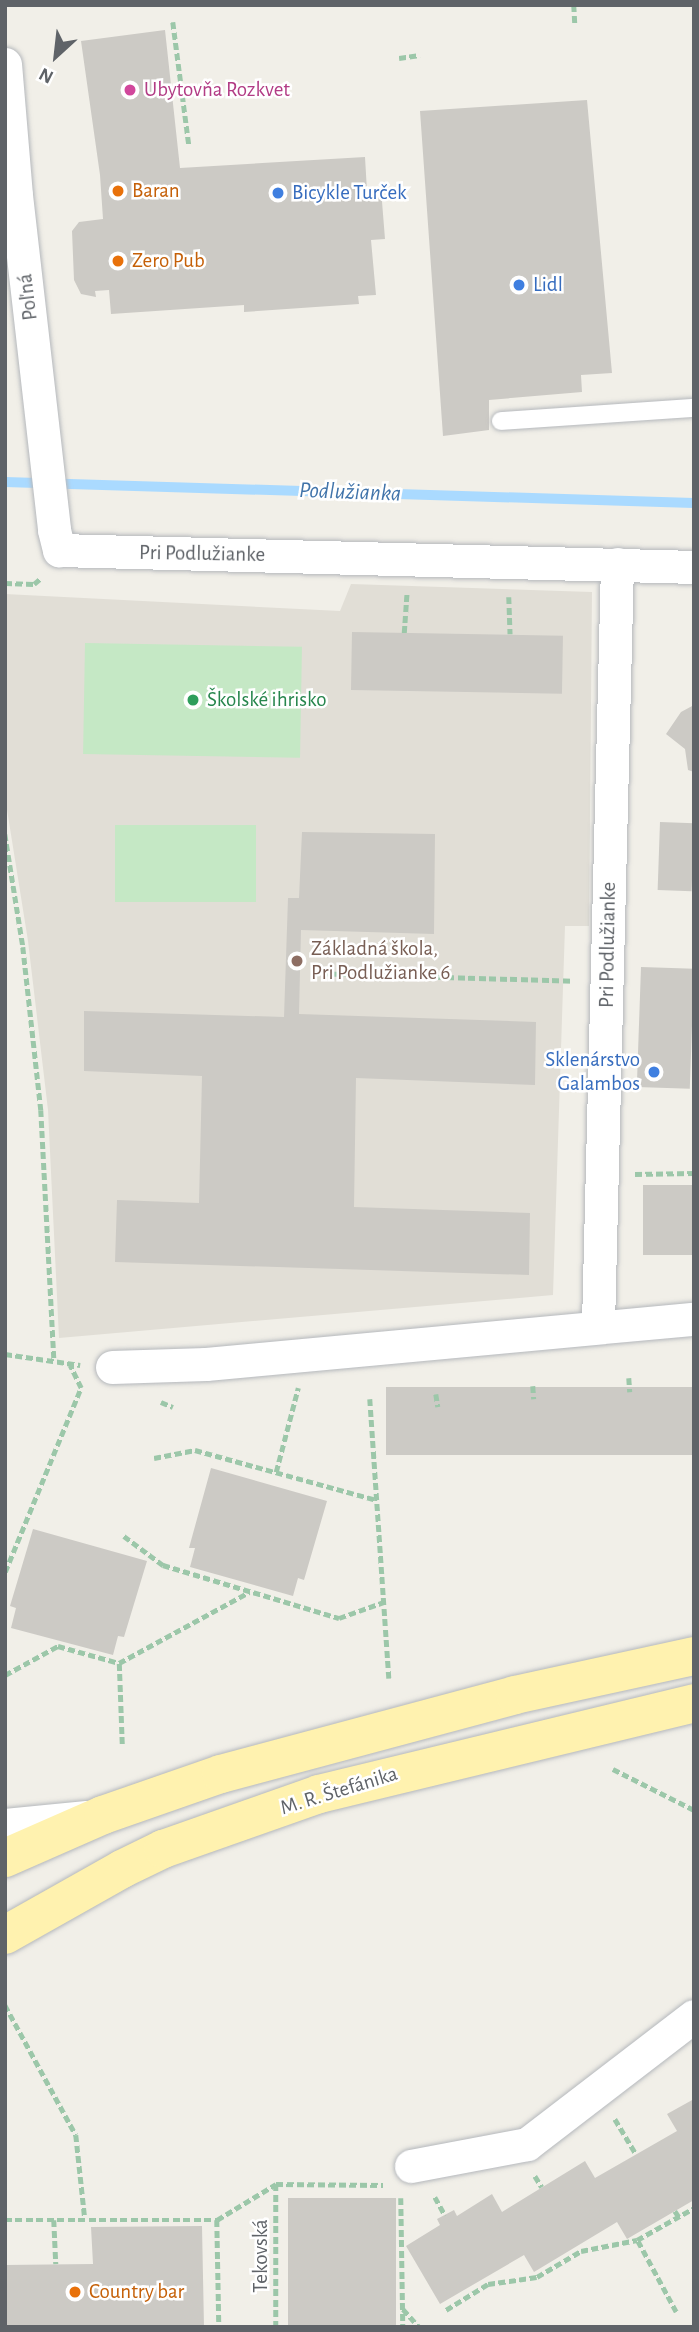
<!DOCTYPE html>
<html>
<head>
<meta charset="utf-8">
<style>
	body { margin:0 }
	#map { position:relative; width:699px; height:2332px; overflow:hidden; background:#f1efe8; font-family:"Alegreya Sans",sans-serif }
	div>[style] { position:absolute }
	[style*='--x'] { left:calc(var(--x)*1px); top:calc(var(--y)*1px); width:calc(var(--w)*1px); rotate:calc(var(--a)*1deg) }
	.education>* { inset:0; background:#e1ded6 }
	.green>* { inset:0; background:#c5e8c5; transform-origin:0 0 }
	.stream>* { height:10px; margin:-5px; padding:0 5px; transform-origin:5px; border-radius:5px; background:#aadaff }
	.building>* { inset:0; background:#cccac5; transform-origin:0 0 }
	.path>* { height:4.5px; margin-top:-2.25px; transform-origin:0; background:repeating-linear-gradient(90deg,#9cc7a9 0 7px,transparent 0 10.5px) }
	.roads { filter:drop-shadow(0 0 2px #b5b8bc) drop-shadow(0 0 2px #b5b8bc) }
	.lane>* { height:18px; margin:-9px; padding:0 9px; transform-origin:9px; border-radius:9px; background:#fff }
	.street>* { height:33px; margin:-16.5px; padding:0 16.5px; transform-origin:16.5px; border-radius:16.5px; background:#fff }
	.primary>* { height:38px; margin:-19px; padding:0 19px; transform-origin:19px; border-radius:19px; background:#fff2af }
	.dots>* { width:19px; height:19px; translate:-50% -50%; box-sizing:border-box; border:4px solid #fff; border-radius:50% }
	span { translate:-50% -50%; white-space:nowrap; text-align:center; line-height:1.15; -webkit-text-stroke:5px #fff; paint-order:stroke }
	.hotel-label { font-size:21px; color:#b23c85 }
	.left { translate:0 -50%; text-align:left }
	.food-label { font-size:21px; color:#c56008 }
	.shop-label { font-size:21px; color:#366cbe }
	.right { translate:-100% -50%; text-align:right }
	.street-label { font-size:21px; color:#5f6368 }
	.leisure-label { font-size:21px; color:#27864d }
	.education-label { font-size:21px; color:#785e54 }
	.water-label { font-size:23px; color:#4174aa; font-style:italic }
	.frame { position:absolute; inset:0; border:7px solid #5f6368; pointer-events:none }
	.north { position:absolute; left:21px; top:21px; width:70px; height:70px; -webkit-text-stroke:5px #fff; paint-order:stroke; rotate:207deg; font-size:19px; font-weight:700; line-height:28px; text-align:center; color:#5f6368 }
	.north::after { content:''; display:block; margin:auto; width:24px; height:32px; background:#5f6368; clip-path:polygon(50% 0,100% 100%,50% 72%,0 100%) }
</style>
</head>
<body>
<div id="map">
	<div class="education">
		<i style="clip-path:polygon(351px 584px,592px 592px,589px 926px,565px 926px,553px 1295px,59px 1338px,48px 1110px,28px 941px,5px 797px,5px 594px,340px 611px)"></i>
	</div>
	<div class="green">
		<i style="left:85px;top:643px;width:217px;height:111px;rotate:1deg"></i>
		<i style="left:115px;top:825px;width:141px;height:77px"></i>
	</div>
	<div class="stream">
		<i style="--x:5;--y:482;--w:689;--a:1.75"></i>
	</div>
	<div class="building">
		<i style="clip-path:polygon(165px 30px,180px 168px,365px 157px,367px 191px,381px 189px,385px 239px,371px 240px,376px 295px,358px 296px,359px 304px,244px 312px,244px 305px,111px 314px,109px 290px,95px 291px,96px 297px,81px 294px,74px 280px,72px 231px,79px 222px,103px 219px,100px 175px,81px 41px)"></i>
		<i style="clip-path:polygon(587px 100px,612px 373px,581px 375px,582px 392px,489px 400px,489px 430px,443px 436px,420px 111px)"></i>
		<i style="left:352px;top:632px;width:211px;height:58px;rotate:1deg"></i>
		<i style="clip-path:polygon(694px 705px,694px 772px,688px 770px,685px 749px,666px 734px,681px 712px)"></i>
		<i style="left:660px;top:822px;width:34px;height:68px;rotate:2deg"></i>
		<i style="clip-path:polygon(302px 832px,435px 834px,434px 934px,301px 930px,299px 1014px,536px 1022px,535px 1085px,356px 1078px,354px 1207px,530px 1213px,529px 1275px,115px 1262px,117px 1200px,199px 1203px,202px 1076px,84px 1071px,84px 1011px,284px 1017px,288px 898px,299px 898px)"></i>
		<i style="left:641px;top:967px;width:53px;height:120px;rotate:2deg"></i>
		<i style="left:694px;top:1185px;width:70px;height:51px;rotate:90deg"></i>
		<i style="left:694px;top:1387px;width:68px;height:308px;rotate:90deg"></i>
		<i style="clip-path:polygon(211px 1468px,327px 1501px,304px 1580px,298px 1578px,293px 1596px,190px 1567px,195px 1548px,189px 1548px)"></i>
		<i style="clip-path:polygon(33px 1529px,147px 1561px,124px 1637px,118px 1636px,113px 1655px,11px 1628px,16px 1608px,10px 1606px)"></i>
		<i style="clip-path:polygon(694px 2099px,694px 2200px,627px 2239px,617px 2222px,534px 2272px,524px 2255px,440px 2304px,406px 2246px,440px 2225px,437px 2219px,454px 2210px,457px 2216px,492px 2194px,502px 2212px,585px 2161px,595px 2178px,677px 2131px,667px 2114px)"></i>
		<i style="left:396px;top:2198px;width:129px;height:108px;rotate:90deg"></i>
		<i style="clip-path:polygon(202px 2226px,204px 2327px,5px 2327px,5px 2265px,93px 2264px,91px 2227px)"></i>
	</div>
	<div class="path">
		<i style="--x:574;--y:5;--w:18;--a:87"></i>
		<i style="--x:173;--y:22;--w:124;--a:82.6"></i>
		<i style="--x:399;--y:58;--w:21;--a:-8"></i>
		<i style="--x:5;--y:583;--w:29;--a:2"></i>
		<i style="--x:34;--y:584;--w:9;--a:-41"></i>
		<i style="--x:509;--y:597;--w:37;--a:88"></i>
		<i style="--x:404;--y:633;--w:39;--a:-86"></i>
		<i style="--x:5;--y:834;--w:114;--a:80.9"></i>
		<i style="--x:23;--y:947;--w:164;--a:83.7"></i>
		<i style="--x:41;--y:1110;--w:251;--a:87"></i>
		<i style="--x:311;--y:973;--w:262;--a:1.7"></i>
		<i style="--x:635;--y:1174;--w:59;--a:-1"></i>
		<i style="--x:5;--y:1354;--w:76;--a:8.3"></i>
		<i style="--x:629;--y:1378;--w:14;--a:86"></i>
		<i style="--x:533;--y:1386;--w:13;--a:86"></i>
		<i style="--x:436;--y:1394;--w:13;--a:81"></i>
		<i style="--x:370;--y:1399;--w:280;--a:86.1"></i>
		<i style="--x:161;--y:1402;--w:13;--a:23"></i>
		<i style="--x:154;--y:1458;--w:42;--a:-11"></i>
		<i style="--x:195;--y:1450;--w:189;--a:15.4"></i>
		<i style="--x:276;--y:1472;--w:87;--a:-75.3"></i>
		<i style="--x:124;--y:1536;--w:49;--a:36.6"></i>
		<i style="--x:163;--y:1565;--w:184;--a:16.8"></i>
		<i style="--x:339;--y:1618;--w:48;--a:-19.6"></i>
		<i style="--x:5;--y:1572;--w:199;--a:-67.6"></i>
		<i style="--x:81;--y:1388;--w:25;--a:-116"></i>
		<i style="--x:5;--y:1675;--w:60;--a:-28.7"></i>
		<i style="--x:58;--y:1646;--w:63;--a:15.6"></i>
		<i style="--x:122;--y:1744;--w:81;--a:-92.1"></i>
		<i style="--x:119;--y:1663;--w:148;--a:-28.6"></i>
		<i style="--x:613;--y:1769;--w:91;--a:26.8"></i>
		<i style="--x:5;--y:2005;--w:148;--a:61.4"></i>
		<i style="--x:76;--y:2135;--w:84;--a:83.9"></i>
		<i style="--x:615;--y:2119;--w:41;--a:59"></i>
		<i style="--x:535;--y:2176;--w:13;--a:58"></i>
		<i style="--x:276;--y:2184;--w:143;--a:90"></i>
		<i style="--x:435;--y:2197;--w:21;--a:61"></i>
		<i style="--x:401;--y:2198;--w:129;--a:89.1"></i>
		<i style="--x:675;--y:2211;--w:7;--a:56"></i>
		<i style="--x:5;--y:2220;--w:212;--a:0"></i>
		<i style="--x:217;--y:2220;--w:69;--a:-31.4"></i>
		<i style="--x:276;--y:2184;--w:107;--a:0.5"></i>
		<i style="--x:54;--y:2220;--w:44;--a:87.4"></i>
		<i style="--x:217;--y:2220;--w:107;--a:88.9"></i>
		<i style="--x:403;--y:2309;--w:24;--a:48"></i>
		<i style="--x:446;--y:2310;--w:49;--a:-31.8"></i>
		<i style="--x:488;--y:2284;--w:49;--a:-8.1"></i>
		<i style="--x:537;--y:2277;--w:51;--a:-30.6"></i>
		<i style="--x:581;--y:2251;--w:57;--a:-11.1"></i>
		<i style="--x:676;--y:2312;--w:82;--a:-118.4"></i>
		<i style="--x:637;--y:2240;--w:65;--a:-29.3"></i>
	</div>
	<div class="roads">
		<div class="lane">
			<i style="--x:501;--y:421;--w:193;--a:-3.9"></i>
		</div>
		<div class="street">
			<i style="--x:5;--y:64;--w:131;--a:85.2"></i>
			<i style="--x:16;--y:195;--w:337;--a:83.5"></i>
			<i style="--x:54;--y:530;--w:21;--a:76"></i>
			<i style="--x:59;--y:550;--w:635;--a:1.53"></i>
			<i style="--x:598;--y:1325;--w:761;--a:-88.57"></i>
			<i style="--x:112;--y:1367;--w:94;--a:-1.8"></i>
			<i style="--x:206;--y:1364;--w:490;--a:-5.3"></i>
			<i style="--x:5;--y:1825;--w:82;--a:-5.6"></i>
			<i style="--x:411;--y:2166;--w:118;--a:-10.7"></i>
			<i style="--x:527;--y:2144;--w:210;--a:-37.5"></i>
		</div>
		<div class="primary">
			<i style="--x:5;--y:1858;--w:107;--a:-23.7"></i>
			<i style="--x:103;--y:1815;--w:125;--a:-19.2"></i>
			<i style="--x:221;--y:1774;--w:304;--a:-15"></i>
			<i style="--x:515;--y:1695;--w:183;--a:-12.3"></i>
			<i style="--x:5;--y:1935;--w:134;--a:-29.4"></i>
			<i style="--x:122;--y:1869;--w:46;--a:-26"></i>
			<i style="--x:163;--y:1849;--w:165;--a:-19.4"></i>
			<i style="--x:319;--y:1794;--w:386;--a:-13.6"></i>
		</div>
	</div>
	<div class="dots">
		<i style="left:130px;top:90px;background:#d1479c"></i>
		<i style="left:118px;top:191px;background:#e8710a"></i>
		<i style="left:278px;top:193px;background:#3f7fe0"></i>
		<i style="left:118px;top:261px;background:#e8710a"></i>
		<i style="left:519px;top:285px;background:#3f7fe0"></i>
		<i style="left:193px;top:700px;background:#2e9e5b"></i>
		<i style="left:297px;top:961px;background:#8d6e63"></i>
		<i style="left:654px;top:1072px;background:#3f7fe0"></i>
		<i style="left:75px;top:2292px;background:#e8710a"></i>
	</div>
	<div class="hotel-label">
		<span class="left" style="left:144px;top:90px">Ubytovňa Rozkvet</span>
	</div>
	<div class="food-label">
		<span class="left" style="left:132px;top:191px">Baran</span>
		<span class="left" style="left:132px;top:261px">Zero Pub</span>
		<span class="left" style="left:89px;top:2292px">Country bar</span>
	</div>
	<div class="shop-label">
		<span class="left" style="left:292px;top:193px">Bicykle Turček</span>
		<span class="left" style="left:533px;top:285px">Lidl</span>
		<span class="right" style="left:640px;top:1072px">Sklenárstvo<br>Galambos</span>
	</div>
	<div class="street-label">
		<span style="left:28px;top:297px;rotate:-97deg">Poľná</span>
		<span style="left:202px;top:554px;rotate:1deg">Pri Podlužianke</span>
		<span style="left:608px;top:945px;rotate:-89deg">Pri Podlužianke</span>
		<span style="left:339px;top:1791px;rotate:-17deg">M. R. Štefánika</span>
		<span style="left:261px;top:2256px;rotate:-90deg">Tekovská</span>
	</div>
	<div class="leisure-label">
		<span class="left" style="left:207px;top:700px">Školské ihrisko</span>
	</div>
	<div class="education-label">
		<span class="left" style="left:311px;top:961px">Základná škola,<br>Pri Podlužianke 6</span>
	</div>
	<div class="water-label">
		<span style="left:350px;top:493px;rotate:2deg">Podlužianka</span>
	</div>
	<div class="frame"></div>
	<div class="north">N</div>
</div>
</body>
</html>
